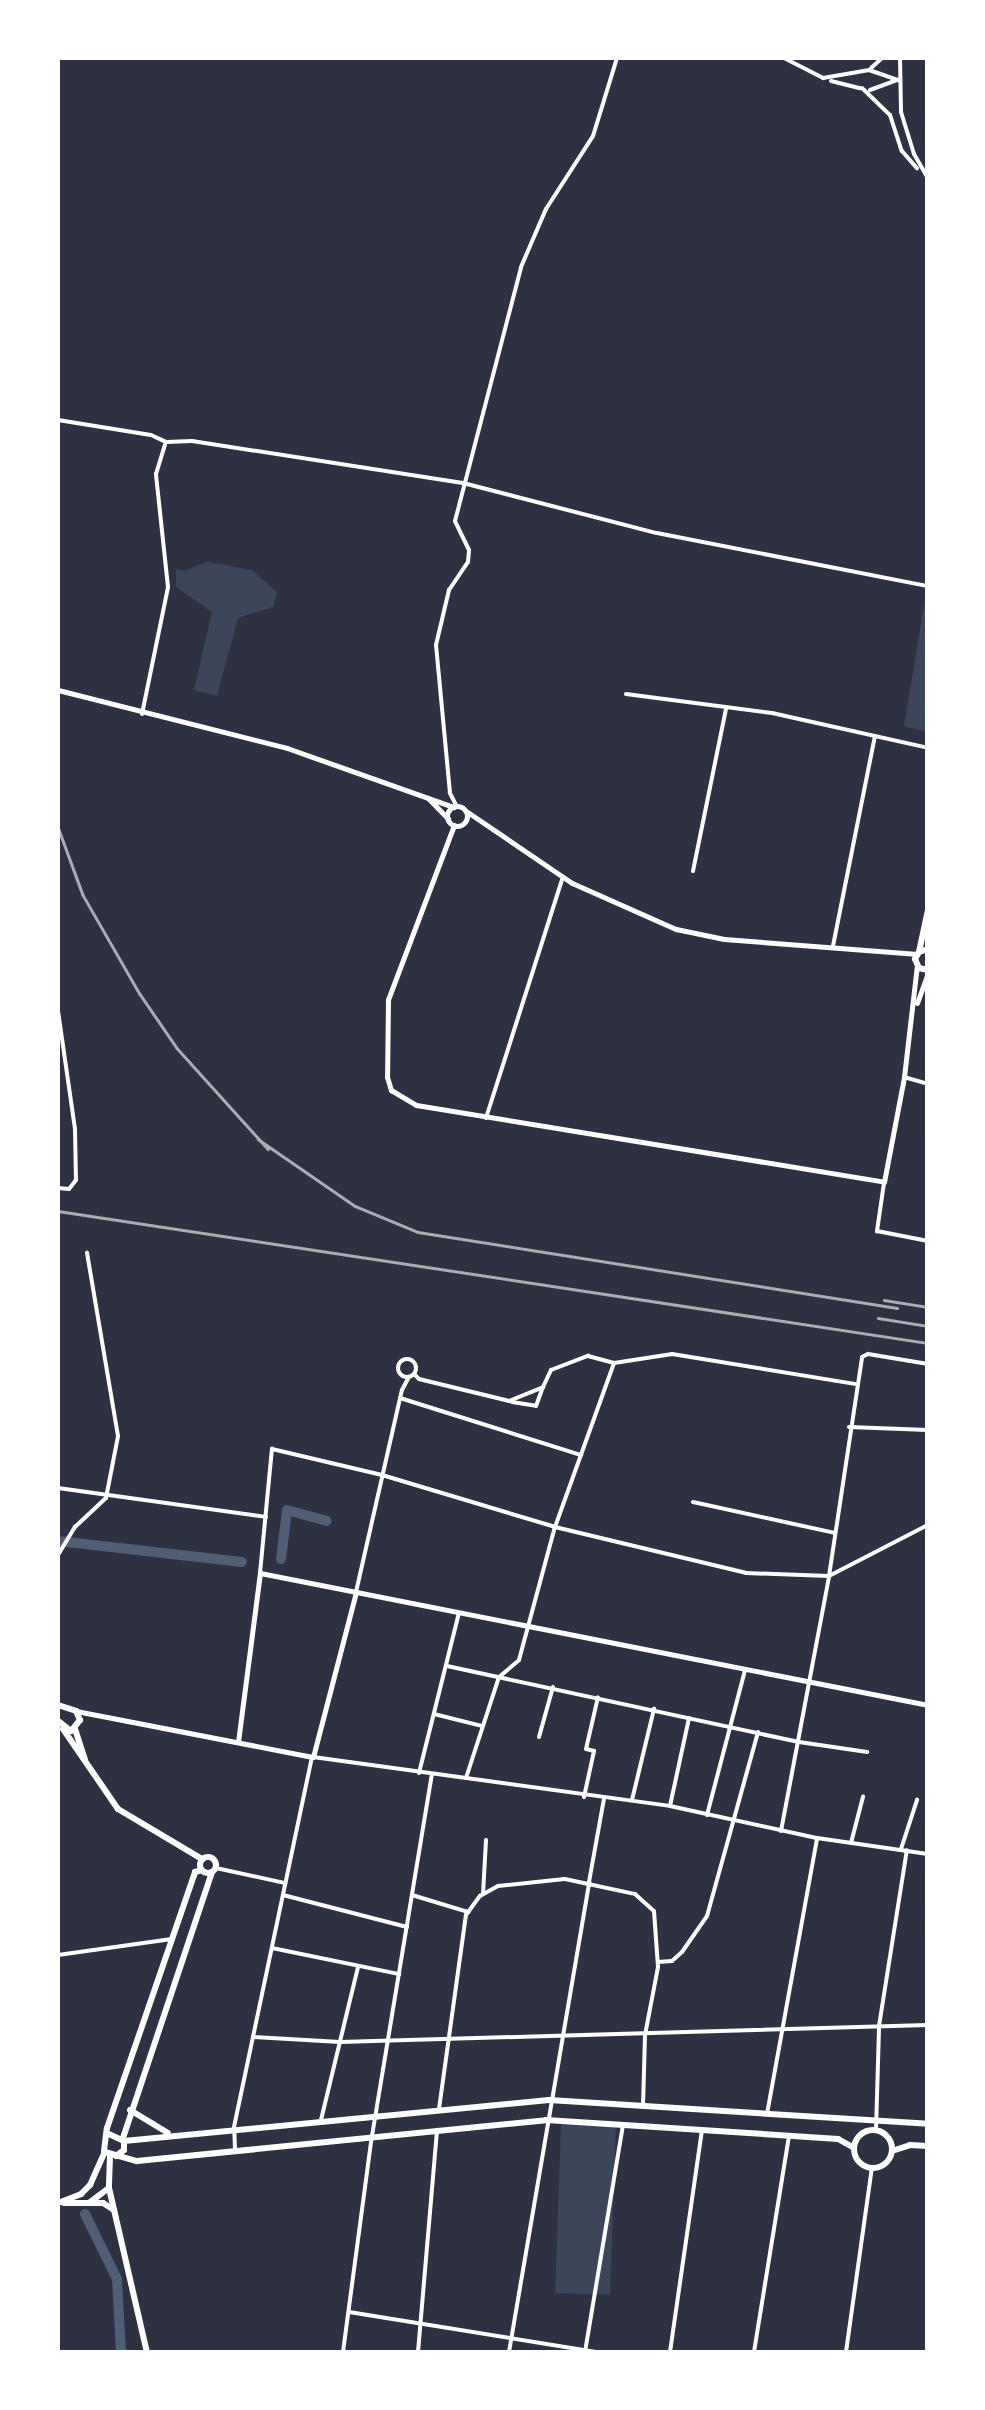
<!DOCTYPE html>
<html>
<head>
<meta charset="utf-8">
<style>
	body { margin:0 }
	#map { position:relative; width:985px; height:2410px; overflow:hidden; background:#2d3142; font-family:"Noto Serif",serif }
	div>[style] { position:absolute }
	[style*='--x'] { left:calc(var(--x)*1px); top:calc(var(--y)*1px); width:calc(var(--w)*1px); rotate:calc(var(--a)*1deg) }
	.green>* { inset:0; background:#3c4559; transform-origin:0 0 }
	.canal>* { height:10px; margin:-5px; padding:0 5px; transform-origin:5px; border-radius:5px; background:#4f5d75 }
	.pedestrian>* { height:4px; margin:-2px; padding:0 2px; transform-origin:2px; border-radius:2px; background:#fff }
	.minor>* { height:4px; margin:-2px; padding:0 2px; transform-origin:2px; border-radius:2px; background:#fff }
	.minor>.ring { margin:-2px; padding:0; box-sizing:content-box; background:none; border:4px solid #fff; border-radius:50% }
	.tertiary>* { height:5px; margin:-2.5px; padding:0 2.5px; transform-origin:2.5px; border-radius:2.5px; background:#fff }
	.tertiary>.ring { margin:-2.5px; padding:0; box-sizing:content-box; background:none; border:5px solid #fff; border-radius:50% }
	.secondary>* { height:6px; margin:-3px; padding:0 3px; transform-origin:3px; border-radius:3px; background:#fff }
	.secondary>.ring { margin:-3px; padding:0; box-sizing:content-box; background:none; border:6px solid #fff; border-radius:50% }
	.primary>* { height:6px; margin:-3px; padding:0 3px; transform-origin:3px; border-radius:3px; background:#fff }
	.rail>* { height:2.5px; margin:-1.25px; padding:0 1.25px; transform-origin:1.25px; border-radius:1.25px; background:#abadb3 }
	span { translate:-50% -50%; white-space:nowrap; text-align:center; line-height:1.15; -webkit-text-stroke:8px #fff; paint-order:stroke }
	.frame { position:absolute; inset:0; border:60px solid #fff; pointer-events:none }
</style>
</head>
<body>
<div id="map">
	<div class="green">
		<i style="clip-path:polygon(207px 562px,252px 570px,277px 592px,273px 607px,238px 618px,217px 696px,194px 690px,212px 612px,176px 587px,176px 569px,184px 571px)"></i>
		<i style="clip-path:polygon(926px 593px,928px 594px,927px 732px,904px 726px)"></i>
		<i style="left:561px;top:2124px;width:55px;height:169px;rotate:2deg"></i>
	</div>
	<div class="canal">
		<i style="--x:58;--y:1541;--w:185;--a:6.5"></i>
		<i style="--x:281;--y:1559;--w:49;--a:-83"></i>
		<i style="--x:287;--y:1510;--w:41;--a:15.4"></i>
		<i style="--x:85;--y:2214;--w:72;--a:63.8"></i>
		<i style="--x:117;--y:2279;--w:73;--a:86.9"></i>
	</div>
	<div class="pedestrian">
		<i style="--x:313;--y:1757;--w:360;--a:7.8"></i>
		<i style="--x:670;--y:1806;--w:150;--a:12.3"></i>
		<i style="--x:817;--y:1838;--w:112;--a:8.2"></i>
		<i style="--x:589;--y:1882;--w:84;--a:-79.8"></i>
	</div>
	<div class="minor">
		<i style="--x:784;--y:58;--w:44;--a:27.1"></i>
		<i style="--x:823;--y:78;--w:47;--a:-9.9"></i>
		<i style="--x:869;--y:70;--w:31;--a:19"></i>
		<i style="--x:900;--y:58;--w:54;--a:88.9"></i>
		<i style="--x:901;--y:112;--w:44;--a:72.8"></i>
		<i style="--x:914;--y:154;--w:28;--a:60"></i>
		<i style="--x:871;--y:68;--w:15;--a:-42"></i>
		<i style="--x:831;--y:81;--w:30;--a:14"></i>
		<i style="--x:862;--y:88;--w:39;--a:44"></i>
		<i style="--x:890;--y:115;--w:38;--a:72"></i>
		<i style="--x:902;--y:151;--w:23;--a:49"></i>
		<i style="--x:870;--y:90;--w:30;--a:-20"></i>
		<i style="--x:58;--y:420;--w:94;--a:9.2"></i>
		<i style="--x:151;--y:435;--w:17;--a:25"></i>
		<i style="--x:166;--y:442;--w:26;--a:-2"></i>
		<i style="--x:192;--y:441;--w:274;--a:8.8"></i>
		<i style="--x:463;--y:483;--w:200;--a:14.5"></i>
		<i style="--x:657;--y:533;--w:276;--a:11.1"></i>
		<i style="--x:626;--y:694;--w:147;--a:7.4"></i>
		<i style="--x:772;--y:713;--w:160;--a:12.6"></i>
		<i style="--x:142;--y:714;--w:130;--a:-78.4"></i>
		<i style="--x:168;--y:587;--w:114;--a:-96.1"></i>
		<i style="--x:156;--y:474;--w:31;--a:-73"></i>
		<i style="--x:457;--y:807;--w:16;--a:-117"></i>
		<i style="--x:450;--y:793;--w:149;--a:-95.4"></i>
		<i style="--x:436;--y:645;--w:57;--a:-76.7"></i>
		<i style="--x:449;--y:590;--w:34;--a:-56"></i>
		<i style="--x:468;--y:562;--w:12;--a:-85"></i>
		<i style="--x:469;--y:550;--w:32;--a:-116"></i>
		<i style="--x:455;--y:521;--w:262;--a:-75.4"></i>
		<i style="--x:521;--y:267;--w:63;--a:-66.7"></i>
		<i style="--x:546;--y:209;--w:87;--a:-57.2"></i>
		<i style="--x:593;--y:136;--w:82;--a:-72.9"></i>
		<i style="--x:693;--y:871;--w:165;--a:-78.5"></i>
		<i style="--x:833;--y:946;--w:214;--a:-78.7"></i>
		<i style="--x:58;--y:1011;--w:119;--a:81.8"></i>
		<i style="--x:75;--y:1129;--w:51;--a:88.9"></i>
		<i style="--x:76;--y:1180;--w:11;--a:128"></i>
		<i style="--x:69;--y:1189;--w:11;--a:-175"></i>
		<i style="--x:904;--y:1077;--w:25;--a:16"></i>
		<i style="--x:486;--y:1118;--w:253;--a:-72.3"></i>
		<i style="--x:884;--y:1183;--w:49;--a:98.3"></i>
		<i style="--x:877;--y:1231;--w:52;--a:11.1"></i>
		<i class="ring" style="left:398px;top:1359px;width:14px;height:14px"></i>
		<i style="--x:414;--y:1374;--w:7;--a:45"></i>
		<i style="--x:419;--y:1379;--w:93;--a:13.7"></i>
		<i style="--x:509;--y:1401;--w:37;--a:-22"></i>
		<i style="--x:543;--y:1387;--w:19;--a:-65"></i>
		<i style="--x:551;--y:1370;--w:40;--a:-21"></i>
		<i style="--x:588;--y:1356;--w:27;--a:15"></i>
		<i style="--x:400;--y:1398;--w:190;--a:17.5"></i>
		<i style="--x:512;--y:1402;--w:24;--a:9"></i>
		<i style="--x:536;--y:1406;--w:20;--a:-70"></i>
		<i style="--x:849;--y:1427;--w:79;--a:2.2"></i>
		<i style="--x:58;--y:1488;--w:210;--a:7.9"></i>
		<i style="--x:693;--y:1502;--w:145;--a:12.3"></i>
		<i style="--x:58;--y:1555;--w:33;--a:-59"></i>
		<i style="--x:75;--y:1527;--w:42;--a:-43.1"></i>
		<i style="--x:106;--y:1498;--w:63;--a:-79"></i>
		<i style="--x:118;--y:1436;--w:186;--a:-99.6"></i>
		<i style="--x:260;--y:1573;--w:125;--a:-84.5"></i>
		<i style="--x:272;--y:1449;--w:113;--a:13.3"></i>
		<i style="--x:382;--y:1475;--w:181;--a:16.7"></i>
		<i style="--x:555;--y:1527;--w:196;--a:13.5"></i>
		<i style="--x:746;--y:1573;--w:83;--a:2.1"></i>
		<i style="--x:829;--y:1576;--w:111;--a:-27.3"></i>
		<i style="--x:356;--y:1592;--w:207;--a:-77.2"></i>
		<i style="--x:402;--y:1390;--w:15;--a:-62"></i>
		<i style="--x:447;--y:1666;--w:360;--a:12.2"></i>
		<i style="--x:799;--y:1742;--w:69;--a:8.4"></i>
		<i style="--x:499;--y:1677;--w:26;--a:-40"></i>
		<i style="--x:519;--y:1660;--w:138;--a:-74.9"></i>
		<i style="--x:555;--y:1527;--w:174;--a:-70.2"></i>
		<i style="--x:614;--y:1363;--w:59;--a:-8.8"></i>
		<i style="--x:672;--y:1354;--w:185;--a:9.3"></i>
		<i style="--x:434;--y:1714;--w:49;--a:14"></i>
		<i style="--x:539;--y:1737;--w:52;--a:-74.4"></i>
		<i style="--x:419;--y:1773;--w:165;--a:-76"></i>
		<i style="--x:466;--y:1778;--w:106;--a:-71.9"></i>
		<i style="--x:584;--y:1797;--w:47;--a:-77.7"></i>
		<i style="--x:594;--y:1751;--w:8;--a:-166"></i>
		<i style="--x:586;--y:1749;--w:53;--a:-77"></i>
		<i style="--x:632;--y:1800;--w:94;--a:-76.4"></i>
		<i style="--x:670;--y:1806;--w:90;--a:-77.8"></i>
		<i style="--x:707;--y:1815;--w:150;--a:-75.3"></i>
		<i style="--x:781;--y:1831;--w:259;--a:-79.3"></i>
		<i style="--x:829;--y:1576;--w:221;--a:-81.4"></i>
		<i style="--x:862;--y:1357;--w:7;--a:-27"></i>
		<i style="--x:868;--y:1354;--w:61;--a:9.5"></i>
		<i style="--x:851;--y:1843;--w:48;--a:-75.4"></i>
		<i style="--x:901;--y:1849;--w:52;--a:-71.9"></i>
		<i style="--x:216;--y:1868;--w:71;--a:12.3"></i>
		<i style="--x:483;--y:1894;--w:54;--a:-86.8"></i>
		<i style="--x:283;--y:1895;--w:128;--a:14.5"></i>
		<i style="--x:412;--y:1895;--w:59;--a:16.9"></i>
		<i style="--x:272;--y:1948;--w:130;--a:11.6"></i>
		<i style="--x:58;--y:1955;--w:115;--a:-8"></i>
		<i style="--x:658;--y:1962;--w:14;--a:-4"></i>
		<i style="--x:672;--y:1961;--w:13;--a:-42"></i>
		<i style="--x:682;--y:1952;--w:44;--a:-55.2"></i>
		<i style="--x:707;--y:1916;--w:191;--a:-74.5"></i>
		<i style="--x:253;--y:2037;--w:87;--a:3.3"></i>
		<i style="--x:340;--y:2042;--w:588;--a:-1.66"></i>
		<i style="--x:439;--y:2109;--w:196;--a:-82.1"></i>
		<i style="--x:466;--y:1915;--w:24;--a:-54"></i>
		<i style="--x:480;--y:1896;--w:21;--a:-29"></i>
		<i style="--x:498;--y:1886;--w:67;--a:-6"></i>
		<i style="--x:565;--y:1879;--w:72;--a:12.1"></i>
		<i style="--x:635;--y:1894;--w:25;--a:42"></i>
		<i style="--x:654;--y:1911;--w:56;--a:85.9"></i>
		<i style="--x:658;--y:1967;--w:69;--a:100.8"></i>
		<i style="--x:645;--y:2035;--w:71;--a:91.6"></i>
		<i style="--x:767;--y:2114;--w:280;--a:-79.7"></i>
		<i style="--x:321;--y:2120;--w:157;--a:-76.4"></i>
		<i style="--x:876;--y:2130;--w:104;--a:-88.3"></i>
		<i style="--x:879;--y:2026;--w:178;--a:-81"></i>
		<i style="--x:235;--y:2150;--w:23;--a:-92"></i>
		<i style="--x:234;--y:2127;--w:377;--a:-78.1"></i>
		<i style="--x:349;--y:2312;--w:250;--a:9.2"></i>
		<i style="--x:343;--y:2352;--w:218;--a:-82.4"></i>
		<i style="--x:372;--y:2136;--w:366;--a:-80.6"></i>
		<i style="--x:418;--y:2352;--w:223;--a:-85.1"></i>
		<i style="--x:509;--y:2352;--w:477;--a:-80.3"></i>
		<i style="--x:585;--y:2352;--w:230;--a:-80.5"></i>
		<i style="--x:670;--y:2352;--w:224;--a:-81.8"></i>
		<i style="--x:754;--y:2352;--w:219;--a:-80.8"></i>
		<i style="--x:846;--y:2352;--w:186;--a:-82"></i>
	</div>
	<div class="tertiary">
		<i style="--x:58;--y:690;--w:236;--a:14.2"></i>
		<i style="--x:287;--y:748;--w:177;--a:19.5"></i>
		<i style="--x:428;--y:798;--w:29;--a:46"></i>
		<i class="ring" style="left:447px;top:806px;width:15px;height:15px"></i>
		<i style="--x:466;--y:811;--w:128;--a:34.2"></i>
		<i style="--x:572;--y:883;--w:114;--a:23.9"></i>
		<i style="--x:676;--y:929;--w:49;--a:11.8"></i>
		<i style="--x:724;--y:939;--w:194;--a:4.4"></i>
		<i style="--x:454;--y:825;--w:187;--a:110.7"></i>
		<i style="--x:388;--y:1000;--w:77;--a:90.7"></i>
		<i style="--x:387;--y:1077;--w:14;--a:73"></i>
		<i style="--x:391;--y:1090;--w:29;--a:31"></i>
		<i style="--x:416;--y:1105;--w:474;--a:9.3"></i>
		<i style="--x:884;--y:1182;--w:107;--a:-79.2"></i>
		<i style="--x:904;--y:1077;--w:113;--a:-83.4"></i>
		<i style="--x:917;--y:1003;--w:32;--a:-70"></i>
		<i style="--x:76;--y:1711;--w:241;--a:11"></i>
		<i style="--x:313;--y:1757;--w:171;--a:-75.4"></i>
		<i style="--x:238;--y:1742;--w:170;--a:-82.6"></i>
		<i style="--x:260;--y:1573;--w:681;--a:11.18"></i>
	</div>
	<div class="secondary">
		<i style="--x:58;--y:1705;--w:19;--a:18"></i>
		<i style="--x:76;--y:1711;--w:10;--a:66"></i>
		<i style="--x:80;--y:1720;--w:14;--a:129"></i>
		<i style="--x:71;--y:1731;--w:16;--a:-142"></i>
		<i style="--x:63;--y:1729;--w:97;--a:55.5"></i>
		<i style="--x:118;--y:1809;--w:98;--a:30.8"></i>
		<i style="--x:75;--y:1729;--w:32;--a:72"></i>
		<i class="ring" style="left:200px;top:1857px;width:10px;height:10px"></i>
		<i style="--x:130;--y:2110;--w:44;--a:31.2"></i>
		<i class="ring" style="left:854px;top:2130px;width:32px;height:32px"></i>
		<i style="--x:109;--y:2134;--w:17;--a:25"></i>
		<i style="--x:124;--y:2141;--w:9;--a:90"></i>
		<i style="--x:124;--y:2150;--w:10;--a:143"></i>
		<i style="--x:123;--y:2138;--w:280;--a:-71.5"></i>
		<i style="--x:124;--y:2141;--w:427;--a:-5.5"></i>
		<i style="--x:549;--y:2100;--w:380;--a:3.6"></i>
		<i style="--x:104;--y:2151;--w:23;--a:-83"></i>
		<i style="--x:107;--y:2128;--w:271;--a:-71"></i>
		<i style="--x:195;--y:1872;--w:7;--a:-16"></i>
		<i style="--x:892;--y:2151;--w:19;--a:-18"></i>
		<i style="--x:910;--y:2145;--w:18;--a:3"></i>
		<i style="--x:110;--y:2156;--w:32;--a:92"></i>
		<i style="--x:109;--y:2188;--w:168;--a:77"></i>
		<i style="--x:58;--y:2203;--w:25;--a:-21"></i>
		<i style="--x:81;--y:2194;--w:13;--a:-45"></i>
		<i style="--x:90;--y:2185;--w:36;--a:-66"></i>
		<i style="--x:105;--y:2152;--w:33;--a:16"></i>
		<i style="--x:137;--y:2161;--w:411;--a:-5.7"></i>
		<i style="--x:546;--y:2120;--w:293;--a:3.7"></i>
		<i style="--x:838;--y:2139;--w:18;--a:29"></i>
		<i style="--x:64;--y:2203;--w:39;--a:0"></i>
		<i style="--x:103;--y:2203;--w:13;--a:32"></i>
		<i style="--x:89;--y:2203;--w:25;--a:-37"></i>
	</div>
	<div class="primary">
		<i style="--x:928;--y:949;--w:9;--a:162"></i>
		<i style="--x:919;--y:952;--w:8;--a:120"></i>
		<i style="--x:915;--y:959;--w:10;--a:66"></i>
		<i style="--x:919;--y:968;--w:9;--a:13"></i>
		<i style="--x:919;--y:952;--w:43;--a:-77.9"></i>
	</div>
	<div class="rail">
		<i style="--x:58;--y:827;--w:72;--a:69.8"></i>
		<i style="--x:83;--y:895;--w:114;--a:60.1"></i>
		<i style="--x:140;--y:994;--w:65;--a:55.6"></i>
		<i style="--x:177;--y:1048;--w:136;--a:48"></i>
		<i style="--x:258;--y:1139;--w:118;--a:34.6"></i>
		<i style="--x:355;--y:1206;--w:68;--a:22.4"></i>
		<i style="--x:418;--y:1232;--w:485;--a:9"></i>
		<i style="--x:58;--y:1211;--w:880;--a:8.63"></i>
		<i style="--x:884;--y:1300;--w:45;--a:9"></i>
		<i style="--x:878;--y:1318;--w:51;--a:9.1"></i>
	</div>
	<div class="frame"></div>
</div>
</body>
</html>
